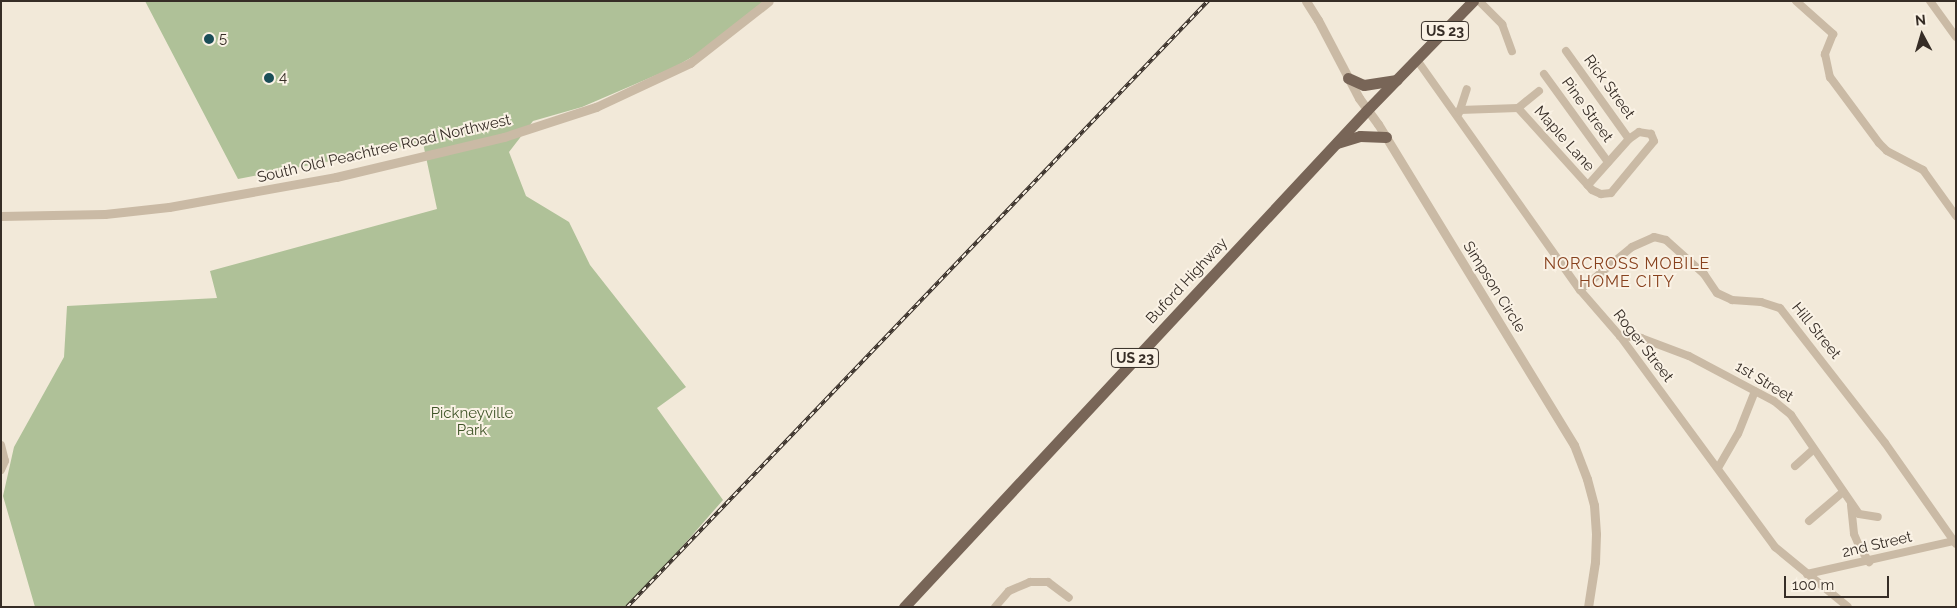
<!DOCTYPE html>
<html>
<head>
<meta charset="utf-8">
<style>
	body { margin:0 }
	#map { position:relative; width:1957px; height:608px; overflow:hidden; background:#f2e9d9; font-family:Raleway,sans-serif }
	div>[style] { position:absolute }
	[style*='--x'] { left:calc(var(--x)*1px); top:calc(var(--y)*1px); width:calc(var(--w)*1px); rotate:calc(var(--a)*1deg) }
	.green>* { inset:0; background:#afc198 }
	.minor>* { height:8px; margin:-4px; padding:0 4px; transform-origin:4px; border-radius:4px; background:#cabaa5 }
	.tertiary>* { height:9px; margin:-4.5px; padding:0 4.5px; transform-origin:4.5px; border-radius:4.5px; background:#cabaa5 }
	.primary>* { height:11px; margin:-5.5px; padding:0 5.5px; transform-origin:5.5px; border-radius:5.5px; background:#786557 }
	.rail>* { height:4px; margin-top:-2px; transform-origin:0; background:repeating-linear-gradient(90deg,#faf2e5 0 5.5px,#362d26 0 11px); box-sizing:border-box; border-block:1px solid #362d26 }
	.dots>* { width:14px; height:14px; translate:-50% -50%; box-sizing:border-box; border:2px solid #faf2e5; border-radius:50% }
	span { translate:-50% -50%; white-space:nowrap; text-align:center; line-height:1.15; -webkit-text-stroke:4px #faf2e5; paint-order:stroke }
	.shield-label span { padding:1px 4px; background:#faf2e5; border:1px solid; border-radius:4px; -webkit-text-stroke-width:0 }
	.shield-label { font-size:14px; color:#362d26; font-weight:700 }
	.poi-label { font-size:15px; color:#362d26 }
	.left { translate:0 -50%; text-align:left }
	.street-label { font-size:15px; color:#362d26 }
	.park-label { font-size:15px; color:#405529 }
	.neighbourhood-label { font-size:16px; color:#87411d; letter-spacing:1px }
	.frame { position:absolute; inset:0; border:2px solid #362d26; pointer-events:none }
	.north { position:absolute; left:1897px; top:10px; width:50px; height:50px; -webkit-text-stroke:4px #faf2e5; paint-order:stroke; rotate:354deg; font-size:14px; font-weight:700; line-height:20px; text-align:center; color:#362d26 }
	.north::after { content:''; display:block; margin:auto; width:18px; height:22px; background:#362d26; clip-path:polygon(50% 0,100% 100%,50% 72%,0 100%) }
	.scale { position:absolute; left:1784px; top:576px; width:105px; height:22px; box-sizing:border-box; border:2px solid #362d26; border-top:0; padding-left:6px; font-size:15px; line-height:18px; white-space:nowrap; color:#362d26; -webkit-text-stroke:4px #faf2e5; paint-order:stroke }
</style>
</head>
<body>
<div id="map">
	<div class="green">
		<i style="clip-path:polygon(145px 1px,764px 1px,699px 53px,675px 67px,582px 107px,533px 121px,509px 152px,526px 196px,569px 222px,590px 265px,686px 387px,657px 408px,723px 500px,653px 580px,626px 607px,35px 607px,3px 496px,14px 447px,64px 357px,67px 306px,217px 298px,210px 271px,437px 209px,423px 143px,238px 179px)"></i>
	</div>
	<div class="minor">
		<i style="--x:1479;--y:1;--w:33;--a:45"></i>
		<i style="--x:1502;--y:24;--w:29;--a:70"></i>
		<i style="--x:1796;--y:1;--w:50;--a:41.7"></i>
		<i style="--x:1833;--y:34;--w:22;--a:112"></i>
		<i style="--x:1825;--y:54;--w:24;--a:78"></i>
		<i style="--x:1830;--y:77;--w:82;--a:53.4"></i>
		<i style="--x:1879;--y:143;--w:11;--a:45"></i>
		<i style="--x:1887;--y:151;--w:41;--a:27.8"></i>
		<i style="--x:1923;--y:170;--w:57;--a:54.3"></i>
		<i style="--x:1930;--y:1;--w:44;--a:54.2"></i>
		<i style="--x:1566;--y:51;--w:108;--a:54.4"></i>
		<i style="--x:1417;--y:60;--w:282;--a:54.7"></i>
		<i style="--x:1580;--y:290;--w:61;--a:49"></i>
		<i style="--x:1620;--y:336;--w:262;--a:53.7"></i>
		<i style="--x:1775;--y:547;--w:94;--a:39.4"></i>
		<i style="--x:1544;--y:74;--w:109;--a:54"></i>
		<i style="--x:1518;--y:108;--w:27;--a:-39"></i>
		<i style="--x:1460;--y:110;--w:58;--a:-2"></i>
		<i style="--x:1518;--y:108;--w:110;--a:47.9"></i>
		<i style="--x:1592;--y:190;--w:10;--a:24"></i>
		<i style="--x:1601;--y:194;--w:10;--a:-6"></i>
		<i style="--x:1611;--y:193;--w:67;--a:-50.4"></i>
		<i style="--x:1654;--y:141;--w:8;--a:-113"></i>
		<i style="--x:1651;--y:134;--w:12;--a:-171"></i>
		<i style="--x:1639;--y:132;--w:12;--a:145"></i>
		<i style="--x:1629;--y:139;--w:62;--a:131.7"></i>
		<i style="--x:1459;--y:113;--w:25;--a:-72"></i>
		<i style="--x:1580;--y:290;--w:67;--a:-39.6"></i>
		<i style="--x:1632;--y:247;--w:24;--a:-24"></i>
		<i style="--x:1654;--y:237;--w:12;--a:14"></i>
		<i style="--x:1666;--y:240;--w:51;--a:41.8"></i>
		<i style="--x:1704;--y:274;--w:23;--a:56"></i>
		<i style="--x:1717;--y:293;--w:17;--a:25"></i>
		<i style="--x:1732;--y:300;--w:29;--a:4"></i>
		<i style="--x:1761;--y:302;--w:20;--a:18"></i>
		<i style="--x:1780;--y:308;--w:171;--a:52.1"></i>
		<i style="--x:1885;--y:443;--w:123;--a:54.9"></i>
		<i style="--x:1620;--y:336;--w:21;--a:5"></i>
		<i style="--x:1641;--y:338;--w:51;--a:20.6"></i>
		<i style="--x:1689;--y:356;--w:96;--a:27.9"></i>
		<i style="--x:1774;--y:401;--w:22;--a:39"></i>
		<i style="--x:1791;--y:415;--w:120;--a:55.5"></i>
		<i style="--x:1859;--y:514;--w:19;--a:9"></i>
		<i style="--x:1;--y:445;--w:16;--a:76"></i>
		<i style="--x:5;--y:461;--w:10;--a:114"></i>
		<i style="--x:1795;--y:466;--w:25;--a:-42"></i>
		<i style="--x:1718;--y:468;--w:39;--a:-60"></i>
		<i style="--x:1738;--y:434;--w:46;--a:-68.4"></i>
		<i style="--x:1851;--y:505;--w:29;--a:84"></i>
		<i style="--x:1854;--y:534;--w:15;--a:67"></i>
		<i style="--x:1860;--y:548;--w:17;--a:57"></i>
		<i style="--x:1809;--y:521;--w:45;--a:-40.5"></i>
		<i style="--x:1807;--y:574;--w:151;--a:-12.7"></i>
		<i style="--x:995;--y:607;--w:21;--a:-49"></i>
		<i style="--x:1009;--y:591;--w:23;--a:-23"></i>
		<i style="--x:1030;--y:582;--w:18;--a:0"></i>
		<i style="--x:1048;--y:582;--w:26;--a:37"></i>
	</div>
	<div class="tertiary">
		<i style="--x:1306;--y:1;--w:22;--a:58"></i>
		<i style="--x:1318;--y:20;--w:88;--a:62.3"></i>
		<i style="--x:1359;--y:98;--w:32;--a:54"></i>
		<i style="--x:1378;--y:124;--w:376;--a:58.6"></i>
		<i style="--x:1574;--y:445;--w:36;--a:69"></i>
		<i style="--x:1587;--y:479;--w:27;--a:75"></i>
		<i style="--x:1594;--y:505;--w:29;--a:86"></i>
		<i style="--x:1596;--y:534;--w:28;--a:92"></i>
		<i style="--x:1595;--y:562;--w:46;--a:98.8"></i>
		<i style="--x:1;--y:216;--w:104;--a:-1.1"></i>
		<i style="--x:105;--y:214;--w:64;--a:-6.2"></i>
		<i style="--x:169;--y:207;--w:170;--a:-10.2"></i>
		<i style="--x:336;--y:177;--w:173;--a:-13.4"></i>
		<i style="--x:504;--y:137;--w:97;--a:-18.1"></i>
		<i style="--x:596;--y:107;--w:104;--a:-25.1"></i>
		<i style="--x:690;--y:63;--w:100;--a:-38.1"></i>
	</div>
	<div class="primary">
		<i style="--x:1348;--y:78;--w:17;--a:24"></i>
		<i style="--x:1364;--y:85;--w:33;--a:-9"></i>
		<i style="--x:1337;--y:143;--w:24;--a:-17"></i>
		<i style="--x:1360;--y:136;--w:26;--a:2"></i>
		<i style="--x:904;--y:607;--w:679;--a:-47.03"></i>
		<i style="--x:1367;--y:110;--w:152;--a:-45.8"></i>
	</div>
	<div class="rail">
		<i style="--x:627;--y:607;--w:840;--a:-46.21"></i>
	</div>
	<div class="dots">
		<i style="left:209px;top:39px;background:#1b4e58"></i>
		<i style="left:269px;top:78px;background:#1b4e58"></i>
	</div>
	<div class="shield-label">
		<span style="left:1445px;top:31px">US 23</span>
		<span style="left:1135px;top:358px">US 23</span>
	</div>
	<div class="poi-label">
		<span class="left" style="left:219px;top:39px">5</span>
		<span class="left" style="left:279px;top:78px">4</span>
	</div>
	<div class="street-label">
		<span style="left:1609px;top:87px;rotate:54deg">Rick Street</span>
		<span style="left:1587px;top:110px;rotate:54deg">Pine Street</span>
		<span style="left:1564px;top:139px;rotate:48deg">Maple Lane</span>
		<span style="left:384px;top:149px;rotate:-13deg">South Old Peachtree Road Northwest</span>
		<span style="left:1187px;top:281px;rotate:-47deg">Buford Highway</span>
		<span style="left:1494px;top:287px;rotate:58deg">Simpson Circle</span>
		<span style="left:1816px;top:331px;rotate:51deg">Hill Street</span>
		<span style="left:1643px;top:346px;rotate:52deg">Roger Street</span>
		<span style="left:1764px;top:382px;rotate:31deg">1st Street</span>
		<span style="left:1877px;top:545px;rotate:-13deg">2nd Street</span>
	</div>
	<div class="park-label">
		<span style="left:472px;top:422px">Pickneyville<br>Park</span>
	</div>
	<div class="neighbourhood-label">
		<span style="left:1627px;top:273px">NORCROSS MOBILE<br>HOME CITY</span>
	</div>
	<div class="frame"></div>
	<div class="north">N</div>
	<div class="scale">100 m</div>
</div>
</body>
</html>
